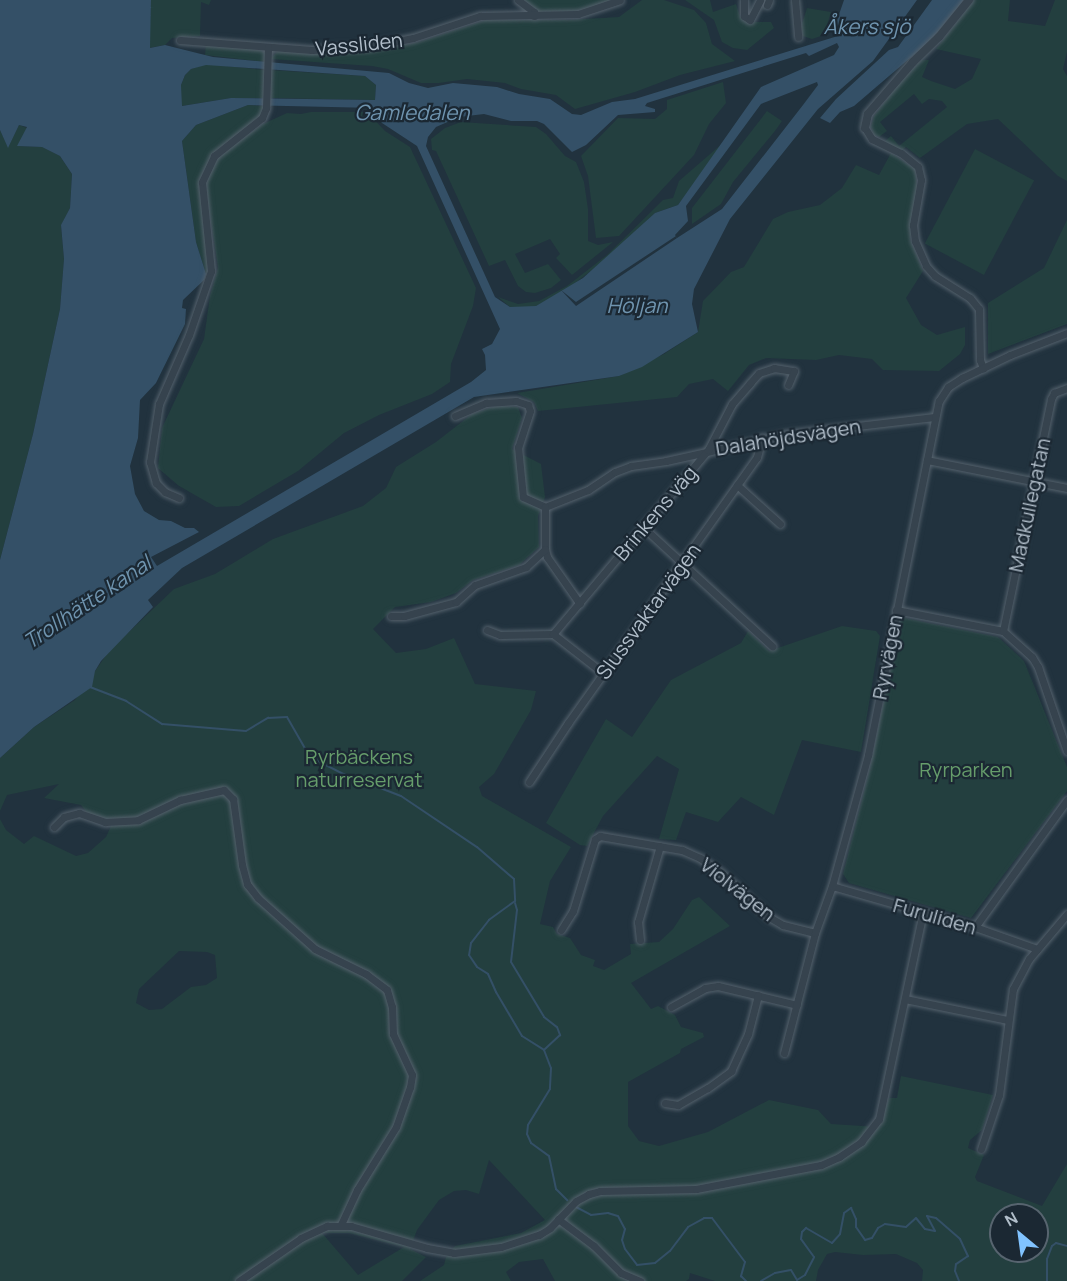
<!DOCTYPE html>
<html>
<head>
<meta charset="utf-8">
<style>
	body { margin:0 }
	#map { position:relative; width:1067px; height:1281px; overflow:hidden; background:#21323e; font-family:Manrope,sans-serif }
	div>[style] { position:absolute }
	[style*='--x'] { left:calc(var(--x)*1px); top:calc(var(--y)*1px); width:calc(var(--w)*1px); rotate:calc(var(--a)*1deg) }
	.green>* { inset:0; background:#233f3f; transform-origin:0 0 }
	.water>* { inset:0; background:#345067 }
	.pier>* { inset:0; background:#21323e }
	.stream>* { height:2px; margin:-1px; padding:0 1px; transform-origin:1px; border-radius:1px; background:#345067 }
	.roads { filter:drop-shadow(0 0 2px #54616c) drop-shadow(0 0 2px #54616c) }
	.minor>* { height:7px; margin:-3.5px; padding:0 3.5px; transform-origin:3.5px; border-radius:3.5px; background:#36434e }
	.tertiary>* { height:8px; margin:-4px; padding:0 4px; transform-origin:4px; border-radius:4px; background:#36434e }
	span { translate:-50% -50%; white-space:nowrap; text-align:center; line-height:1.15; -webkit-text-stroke:4.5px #1b2833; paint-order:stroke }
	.street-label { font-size:20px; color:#b1beca }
	.park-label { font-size:20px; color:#669d6b }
	.water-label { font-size:21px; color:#6f94af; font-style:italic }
	.north { position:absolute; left:989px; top:1203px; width:60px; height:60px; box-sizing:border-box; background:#1b2833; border:2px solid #57646f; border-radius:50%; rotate:331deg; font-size:16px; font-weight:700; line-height:24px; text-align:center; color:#b1beca }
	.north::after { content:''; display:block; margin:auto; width:21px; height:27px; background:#81c3ff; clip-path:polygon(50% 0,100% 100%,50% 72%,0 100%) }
</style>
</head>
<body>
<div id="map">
	<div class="green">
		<i style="clip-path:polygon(151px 0,211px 0,209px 5px,201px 2px,200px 36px,172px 38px,165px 45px,149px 48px)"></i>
		<i style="clip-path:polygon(523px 0,614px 0,589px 9px,557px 13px,541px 13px)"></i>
		<i style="clip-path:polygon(642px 0,664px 0,694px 10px,706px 23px,712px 44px,735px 61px,680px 75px,635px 92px,575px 109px,556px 95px,521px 89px,505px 83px,467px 79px,439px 83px,421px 83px,388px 69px,372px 66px,270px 59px,278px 51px,323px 54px,380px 50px,419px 42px,486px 20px,568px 20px,619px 17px)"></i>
		<i style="clip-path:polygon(685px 0,710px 0,713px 12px,736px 4px,740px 16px,753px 22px,771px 22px,774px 28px,747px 50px,733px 48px,722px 42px,714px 20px)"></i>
		<i style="clip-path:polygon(974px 0,1010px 0,1008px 21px,1045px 26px,1055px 0,1067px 0,1067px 52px,1063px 69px,1067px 76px,1067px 181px,1058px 176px,998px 119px,967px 124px,920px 158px,906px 147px,901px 151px,889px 145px,885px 141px,891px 136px,899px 146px,947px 107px,942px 101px,929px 99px,922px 104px,914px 94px,880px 122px,887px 131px,879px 137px,874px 135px,871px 127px,874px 116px,897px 86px,921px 60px,929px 60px,922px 77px,931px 81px,955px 89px,972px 79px,981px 59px,936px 49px)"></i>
		<i style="clip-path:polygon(807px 8px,831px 12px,824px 35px,812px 39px,803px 36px,801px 27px)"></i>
		<i style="clip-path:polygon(206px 45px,251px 48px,265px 52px,265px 62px,205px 55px)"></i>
		<i style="clip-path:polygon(206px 64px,265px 70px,265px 98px,231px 98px,181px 106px,181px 85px,185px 75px,191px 69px)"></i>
		<i style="clip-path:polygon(270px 70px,365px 76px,376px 85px,375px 100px,270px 98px)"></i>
		<i style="clip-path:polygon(723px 82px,726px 103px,709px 124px,694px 155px,619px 236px,596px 238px,588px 176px,581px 156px,618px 118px,655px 119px,667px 109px,667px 100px)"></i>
		<i style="clip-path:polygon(248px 105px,264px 106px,264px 113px,214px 156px,202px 182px,211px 271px,206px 274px,196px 242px,182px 141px,196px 125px)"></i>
		<i style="clip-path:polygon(767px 111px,782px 121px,775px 131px,733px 182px,721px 204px,692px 224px,692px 208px)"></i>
		<i style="clip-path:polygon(311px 112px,367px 112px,385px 131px,410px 147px,476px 288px,473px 306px,451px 364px,450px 382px,432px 394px,379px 415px,344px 433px,298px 471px,239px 506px,216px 507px,179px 486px,158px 468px,162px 428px,204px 339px,210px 296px,218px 267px,205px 183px,211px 166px,224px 152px,263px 124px,287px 113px,301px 114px)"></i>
		<i style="clip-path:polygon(461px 122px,536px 127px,546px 134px,565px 156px,576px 162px,584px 182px,588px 209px,588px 241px,598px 245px,613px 242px,572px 275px,556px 258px,560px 254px,550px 239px,515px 254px,525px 273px,548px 264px,561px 280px,551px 288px,535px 293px,526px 292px,518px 286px,505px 260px,489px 266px,436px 151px,432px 150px,431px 139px,445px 128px)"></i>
		<i style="clip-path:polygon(19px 125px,27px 128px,18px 146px,42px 147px,60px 156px,72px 174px,70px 208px,61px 226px,64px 259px,60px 309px,33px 434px,0 560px,0 130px,8px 147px)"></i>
		<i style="clip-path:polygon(724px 142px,678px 205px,655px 213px,604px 261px,562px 293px,536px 306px,525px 309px,510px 307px,498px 297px,518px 304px,539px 301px,567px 286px,607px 255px,663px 200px,673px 198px,679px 181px)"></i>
		<i style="left:975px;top:149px;width:67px;height:107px;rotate:28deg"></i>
		<i style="clip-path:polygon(891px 153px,915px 169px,917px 185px,910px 239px,923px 271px,906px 298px,921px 325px,937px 335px,965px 327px,965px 345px,960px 354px,939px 371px,883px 370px,872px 359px,839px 355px,816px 360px,766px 358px,749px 365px,728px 391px,713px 379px,689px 384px,677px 397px,538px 411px,534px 402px,517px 393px,619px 376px,664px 354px,698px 332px,703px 301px,731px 272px,744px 267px,773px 219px,788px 212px,820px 205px,842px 188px,856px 165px,879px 175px)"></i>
		<i style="clip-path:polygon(1067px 220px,1067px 324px,988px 354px,988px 303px,1044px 268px)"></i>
		<i style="clip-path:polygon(evenodd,496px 406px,518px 407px,522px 418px,512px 449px,541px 464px,545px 497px,538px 516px,539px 547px,519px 565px,473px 580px,456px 593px,431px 602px,395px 607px,373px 629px,396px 653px,426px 649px,454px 638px,475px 684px,536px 691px,531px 710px,494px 774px,479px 787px,482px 796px,571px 847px,550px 881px,540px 924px,553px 927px,557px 934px,570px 938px,581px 955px,595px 960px,593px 966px,604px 970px,631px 954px,630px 944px,659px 942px,673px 929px,692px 900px,699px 897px,730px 926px,631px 983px,651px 1009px,658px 1006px,675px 1015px,681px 1027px,703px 1033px,704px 1037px,681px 1049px,680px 1053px,628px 1082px,628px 1126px,639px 1141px,659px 1146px,708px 1132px,769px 1100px,818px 1110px,831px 1124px,879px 1127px,889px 1098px,897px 1098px,901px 1076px,993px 1095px,982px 1130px,970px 1140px,968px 1148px,984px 1155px,975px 1177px,977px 1181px,1042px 1206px,1067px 1164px,1067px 1281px,922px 1281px,923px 1270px,917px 1263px,896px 1254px,863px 1255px,835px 1252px,827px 1254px,818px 1270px,816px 1281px,715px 1281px,690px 1273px,689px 1279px,686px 1281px,555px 1281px,543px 1259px,519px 1262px,506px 1272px,511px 1281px,420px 1281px,444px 1265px,446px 1257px,455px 1246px,521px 1233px,545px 1220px,489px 1160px,479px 1194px,466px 1190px,454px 1191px,439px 1200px,417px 1230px,410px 1249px,426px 1257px,402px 1281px,0 1281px,0 819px,6px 830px,24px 844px,34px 836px,76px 856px,88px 853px,106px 837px,111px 826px,107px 820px,88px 814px,81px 805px,44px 798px,59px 784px,7px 795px,0 811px,0 758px,34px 727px,75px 700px,109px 651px,174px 589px,215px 574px,273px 539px,363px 506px,386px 488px,396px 467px,436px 442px,472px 414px,496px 406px,179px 951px,207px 952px,215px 955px,217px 978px,206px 985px,191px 987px,162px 1009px,149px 1010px,136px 1003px,139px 989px,179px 951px,496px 406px,1001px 1215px,1037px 1215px,1037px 1251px,1001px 1251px,1001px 1215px,496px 406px,322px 1233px,349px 1233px,404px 1247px,358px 1275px,322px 1233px)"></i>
		<i style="clip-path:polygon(904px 618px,998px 637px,1024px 661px,1067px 767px,1067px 791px,971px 918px,849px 883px,843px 874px,870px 768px,900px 621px)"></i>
		<i style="clip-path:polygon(842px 626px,876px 631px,880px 636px,861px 752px,802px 740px,774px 815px,741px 797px,718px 822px,686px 812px,676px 840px,659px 839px,679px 769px,657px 756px,603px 816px,587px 846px,580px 845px,546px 823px,606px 719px,632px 737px,671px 680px,741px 643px,748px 631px,769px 651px)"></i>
	</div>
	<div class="water">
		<i style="clip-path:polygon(evenodd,0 0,151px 0,150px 48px,165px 45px,213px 57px,389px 73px,409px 83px,428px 88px,453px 83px,497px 87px,519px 94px,550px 99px,572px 114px,581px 115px,612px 102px,635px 99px,841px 35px,840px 30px,835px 26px,844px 0,917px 0,873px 61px,818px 109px,730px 219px,694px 289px,692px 304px,698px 332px,642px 367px,619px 376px,474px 397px,182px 568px,148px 600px,153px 607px,101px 661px,95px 671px,92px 687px,34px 727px,0 758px,0 560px,33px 434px,60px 309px,64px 259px,61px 225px,70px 208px,72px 174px,60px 156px,42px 147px,17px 146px,27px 127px,19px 125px,8px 148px,0 130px,0 0,837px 43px,839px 47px,834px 55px,761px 87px,678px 205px,655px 213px,583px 278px,536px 306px,510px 307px,495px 297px,426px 146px,428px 137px,436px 127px,459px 117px,484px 114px,511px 121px,537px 121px,544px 124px,572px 152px,586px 145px,618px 115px,655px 112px,655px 109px,645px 106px,647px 103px,806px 53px,809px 56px,837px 43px,0 0,206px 65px,365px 76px,376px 85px,375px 100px,231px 98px,182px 106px,181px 85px,185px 75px,191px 69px,206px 65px,0 0,817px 82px,818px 85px,803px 105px,722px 209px,677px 238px,675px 235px,688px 221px,686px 206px,761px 104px,817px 82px,0 0,248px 105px,375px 108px,375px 115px,382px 123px,417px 146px,500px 329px,492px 344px,482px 349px,485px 355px,486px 370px,471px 382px,157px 566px,151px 557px,199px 532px,194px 528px,185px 528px,171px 521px,159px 520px,144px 511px,135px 494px,130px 466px,138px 438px,140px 400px,156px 383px,185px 324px,186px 309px,182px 308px,183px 300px,204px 280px,206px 274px,196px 242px,182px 141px,196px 125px,248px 105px)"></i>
		<i style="clip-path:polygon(932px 0,964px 0,930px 41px,854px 106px,840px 112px,830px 123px,820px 118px,836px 99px,889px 50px,898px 47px)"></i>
	</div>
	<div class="pier">
		<i style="clip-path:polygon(676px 236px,677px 238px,576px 306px,561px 290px,576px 302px)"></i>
	</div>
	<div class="stream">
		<i style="--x:90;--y:687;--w:39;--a:21"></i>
		<i style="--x:126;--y:701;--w:43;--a:32.6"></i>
		<i style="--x:162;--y:724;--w:84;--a:4.8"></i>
		<i style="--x:246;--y:731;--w:26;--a:-31"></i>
		<i style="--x:268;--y:718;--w:19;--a:-3"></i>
		<i style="--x:287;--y:717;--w:46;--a:60.1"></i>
		<i style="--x:310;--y:757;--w:38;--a:27"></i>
		<i style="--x:344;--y:774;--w:61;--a:21.1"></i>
		<i style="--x:401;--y:796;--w:92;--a:33.9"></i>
		<i style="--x:477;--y:847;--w:49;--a:40.9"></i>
		<i style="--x:514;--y:879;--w:22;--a:87"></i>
		<i style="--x:515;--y:901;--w:32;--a:144"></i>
		<i style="--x:489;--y:920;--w:29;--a:128"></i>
		<i style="--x:471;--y:943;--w:12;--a:99"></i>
		<i style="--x:469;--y:955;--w:14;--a:56"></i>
		<i style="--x:477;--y:967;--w:13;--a:32"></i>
		<i style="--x:488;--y:974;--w:20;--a:66"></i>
		<i style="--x:496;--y:992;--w:51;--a:59.4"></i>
		<i style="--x:522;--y:1036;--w:26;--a:32"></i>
		<i style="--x:544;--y:1050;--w:19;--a:69"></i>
		<i style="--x:551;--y:1068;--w:21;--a:93"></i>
		<i style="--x:550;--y:1089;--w:42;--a:121.4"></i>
		<i style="--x:528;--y:1125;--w:9;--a:96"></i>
		<i style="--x:527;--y:1134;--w:10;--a:66"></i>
		<i style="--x:531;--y:1143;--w:22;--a:36"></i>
		<i style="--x:549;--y:1156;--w:34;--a:78"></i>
		<i style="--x:556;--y:1189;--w:16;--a:45"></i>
		<i style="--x:515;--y:903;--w:7;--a:74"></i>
		<i style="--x:517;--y:910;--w:52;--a:96.6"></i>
		<i style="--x:511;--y:962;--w:64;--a:59"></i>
		<i style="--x:544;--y:1017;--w:16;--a:38"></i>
		<i style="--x:557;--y:1027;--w:9;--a:69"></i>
		<i style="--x:560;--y:1035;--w:22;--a:137"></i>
		<i style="--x:576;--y:1207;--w:17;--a:28"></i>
		<i style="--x:591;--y:1215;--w:17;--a:-7"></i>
		<i style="--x:608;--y:1213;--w:10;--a:17"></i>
		<i style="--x:618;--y:1216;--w:15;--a:62"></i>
		<i style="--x:625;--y:1229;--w:11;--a:105"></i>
		<i style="--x:622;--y:1240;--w:9;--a:72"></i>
		<i style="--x:625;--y:1249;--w:20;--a:53"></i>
		<i style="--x:637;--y:1265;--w:18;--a:-6"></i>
		<i style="--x:655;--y:1263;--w:19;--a:-39"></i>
		<i style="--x:670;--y:1251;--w:30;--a:-53"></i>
		<i style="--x:688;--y:1227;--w:18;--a:-29"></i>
		<i style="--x:704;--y:1218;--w:8;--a:0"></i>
		<i style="--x:712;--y:1218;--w:55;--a:53.1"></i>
		<i style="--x:745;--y:1262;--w:15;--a:106"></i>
		<i style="--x:741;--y:1276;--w:7;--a:45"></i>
		<i style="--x:761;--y:1281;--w:16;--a:-30"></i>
		<i style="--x:775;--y:1273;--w:16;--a:-11"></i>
		<i style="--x:791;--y:1270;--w:12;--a:59"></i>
		<i style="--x:797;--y:1280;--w:9;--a:-32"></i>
		<i style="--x:805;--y:1275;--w:20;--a:-63"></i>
		<i style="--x:814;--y:1257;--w:22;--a:-126"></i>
		<i style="--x:801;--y:1239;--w:7;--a:-82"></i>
		<i style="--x:802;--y:1232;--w:6;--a:-45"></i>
		<i style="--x:806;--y:1228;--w:30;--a:30"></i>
		<i style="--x:832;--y:1243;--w:12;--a:-48"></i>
		<i style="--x:840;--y:1234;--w:21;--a:-79"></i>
		<i style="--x:844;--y:1213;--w:9;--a:-36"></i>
		<i style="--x:851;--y:1208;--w:12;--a:66"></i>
		<i style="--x:856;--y:1219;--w:8;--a:90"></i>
		<i style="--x:856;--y:1227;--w:16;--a:55"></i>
		<i style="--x:865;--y:1240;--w:7;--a:-16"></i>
		<i style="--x:872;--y:1238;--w:12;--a:-59"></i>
		<i style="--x:878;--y:1228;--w:8;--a:-30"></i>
		<i style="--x:885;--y:1224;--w:21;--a:8"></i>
		<i style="--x:906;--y:1227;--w:13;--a:-42"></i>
		<i style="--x:916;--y:1218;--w:14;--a:51"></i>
		<i style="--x:925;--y:1229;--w:10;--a:11"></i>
		<i style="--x:935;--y:1231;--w:17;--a:-118"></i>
		<i style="--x:927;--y:1216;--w:9;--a:13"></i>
		<i style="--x:936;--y:1218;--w:32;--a:41"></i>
		<i style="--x:960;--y:1239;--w:19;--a:65"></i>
		<i style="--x:968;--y:1256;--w:14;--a:146"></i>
		<i style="--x:956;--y:1264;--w:7;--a:98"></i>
		<i style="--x:955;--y:1271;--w:11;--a:68"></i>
		<i style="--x:1047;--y:1281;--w:22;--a:-90"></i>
		<i style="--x:1047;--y:1259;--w:14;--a:-69"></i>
		<i style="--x:1052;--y:1246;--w:5;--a:-37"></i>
		<i style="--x:1056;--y:1243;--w:11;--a:15"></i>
	</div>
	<div class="roads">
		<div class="minor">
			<i style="--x:518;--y:0;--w:20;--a:37"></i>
			<i style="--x:534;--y:12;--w:4;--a:90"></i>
			<i style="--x:744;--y:0;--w:16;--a:90"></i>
			<i style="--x:744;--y:16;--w:7;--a:34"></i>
			<i style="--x:750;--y:20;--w:22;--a:-63"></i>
			<i style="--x:795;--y:0;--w:37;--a:85"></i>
			<i style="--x:767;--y:5;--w:5;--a:-68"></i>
			<i style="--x:180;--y:40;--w:132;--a:4.3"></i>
			<i style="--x:312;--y:50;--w:56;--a:-3.1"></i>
			<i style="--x:368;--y:47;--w:46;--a:-11.3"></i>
			<i style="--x:413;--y:38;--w:71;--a:-18.2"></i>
			<i style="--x:480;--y:16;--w:98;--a:-1.2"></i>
			<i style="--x:578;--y:14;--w:44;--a:-18.4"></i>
			<i style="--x:865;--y:128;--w:13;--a:58"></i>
			<i style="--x:872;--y:139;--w:32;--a:26"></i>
			<i style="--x:901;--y:153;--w:22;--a:39"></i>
			<i style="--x:918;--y:167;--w:13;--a:77"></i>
			<i style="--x:921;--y:180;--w:46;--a:100.1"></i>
			<i style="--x:913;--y:225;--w:16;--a:83"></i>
			<i style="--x:915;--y:241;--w:27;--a:66"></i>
			<i style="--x:926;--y:266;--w:13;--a:48"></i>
			<i style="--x:935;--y:276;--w:41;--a:32.2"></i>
			<i style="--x:970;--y:298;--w:14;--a:51"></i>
			<i style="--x:979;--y:309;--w:51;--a:88.9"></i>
			<i style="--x:980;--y:360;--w:9;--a:69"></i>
			<i style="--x:455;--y:416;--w:34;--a:-23"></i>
			<i style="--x:486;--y:403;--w:30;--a:-4"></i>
			<i style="--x:516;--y:401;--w:13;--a:18"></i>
			<i style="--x:528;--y:405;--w:6;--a:72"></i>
			<i style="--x:530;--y:411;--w:38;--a:108"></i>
			<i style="--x:518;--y:447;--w:50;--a:84.3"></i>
			<i style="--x:523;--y:497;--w:24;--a:24"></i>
			<i style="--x:927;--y:460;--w:143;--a:11.3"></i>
			<i style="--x:737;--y:485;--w:58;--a:42.2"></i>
			<i style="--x:179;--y:498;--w:15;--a:-157"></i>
			<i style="--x:165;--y:492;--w:13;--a:-135"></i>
			<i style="--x:156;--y:483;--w:22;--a:-106"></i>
			<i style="--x:150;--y:462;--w:59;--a:-81.2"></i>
			<i style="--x:159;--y:404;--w:75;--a:-66.5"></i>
			<i style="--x:189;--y:335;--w:68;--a:-71"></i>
			<i style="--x:211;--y:271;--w:89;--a:-95.8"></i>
			<i style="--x:202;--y:182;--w:29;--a:-65"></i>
			<i style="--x:214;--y:156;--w:61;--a:-38.4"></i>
			<i style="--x:262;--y:118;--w:11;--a:-68"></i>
			<i style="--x:266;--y:108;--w:61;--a:-88.1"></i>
			<i style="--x:545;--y:507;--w:46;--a:-21.6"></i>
			<i style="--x:588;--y:490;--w:32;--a:-34"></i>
			<i style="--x:615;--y:472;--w:17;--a:-21"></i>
			<i style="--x:631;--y:466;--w:35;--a:-8"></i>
			<i style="--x:666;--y:461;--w:125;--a:-12.5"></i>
			<i style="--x:788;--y:434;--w:148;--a:-6.6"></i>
			<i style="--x:545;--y:507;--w:42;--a:90"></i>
			<i style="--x:545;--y:549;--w:8;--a:76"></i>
			<i style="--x:547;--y:557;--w:57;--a:54.9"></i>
			<i style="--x:643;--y:527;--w:176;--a:42.7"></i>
			<i style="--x:896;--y:610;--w:109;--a:11.1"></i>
			<i style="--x:1003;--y:631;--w:39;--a:42"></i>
			<i style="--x:1032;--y:657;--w:12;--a:59"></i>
			<i style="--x:1038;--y:667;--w:89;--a:71"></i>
			<i style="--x:391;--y:616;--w:13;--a:0"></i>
			<i style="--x:404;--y:616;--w:54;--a:-15.1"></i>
			<i style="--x:456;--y:602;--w:25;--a:-42"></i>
			<i style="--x:475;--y:585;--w:54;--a:-19.4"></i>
			<i style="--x:526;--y:567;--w:26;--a:-43"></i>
			<i style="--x:487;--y:630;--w:14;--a:21"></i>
			<i style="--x:500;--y:635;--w:53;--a:-1.1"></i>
			<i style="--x:553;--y:634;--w:241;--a:-49.9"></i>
			<i style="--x:708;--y:450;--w:52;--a:-62.4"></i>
			<i style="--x:732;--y:404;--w:28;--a:-49"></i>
			<i style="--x:750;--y:383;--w:13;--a:-48"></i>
			<i style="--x:759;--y:373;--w:16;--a:-18"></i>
			<i style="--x:774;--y:368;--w:20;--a:9"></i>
			<i style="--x:794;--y:371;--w:15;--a:113"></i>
			<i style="--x:1003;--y:631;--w:237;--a:-78.3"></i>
			<i style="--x:1051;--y:399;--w:7;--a:-63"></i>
			<i style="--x:1054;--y:393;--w:14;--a:-21"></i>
			<i style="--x:553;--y:634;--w:63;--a:38"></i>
			<i style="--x:529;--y:782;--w:71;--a:-56.5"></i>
			<i style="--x:568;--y:723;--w:326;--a:-54.6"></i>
			<i style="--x:757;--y:457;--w:20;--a:-75"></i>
			<i style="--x:54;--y:827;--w:14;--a:-45"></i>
			<i style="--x:64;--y:817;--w:16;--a:-15"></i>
			<i style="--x:79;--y:813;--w:28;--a:19"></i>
			<i style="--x:105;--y:822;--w:33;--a:-3"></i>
			<i style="--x:138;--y:820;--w:47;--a:-25.5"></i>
			<i style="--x:180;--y:800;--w:45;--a:-12.8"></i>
			<i style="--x:224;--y:790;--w:13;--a:45"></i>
			<i style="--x:233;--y:799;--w:67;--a:82.2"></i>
			<i style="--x:242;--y:865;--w:20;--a:75"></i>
			<i style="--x:247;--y:884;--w:18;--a:52"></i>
			<i style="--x:258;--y:898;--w:76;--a:41.8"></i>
			<i style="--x:315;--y:949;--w:57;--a:26.1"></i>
			<i style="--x:366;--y:974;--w:26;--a:37"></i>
			<i style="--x:387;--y:990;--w:18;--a:74"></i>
			<i style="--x:392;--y:1007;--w:27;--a:88"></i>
			<i style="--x:393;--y:1034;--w:45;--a:65.1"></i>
			<i style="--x:412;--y:1075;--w:12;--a:99"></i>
			<i style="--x:410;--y:1087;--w:42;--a:109.3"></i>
			<i style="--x:396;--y:1127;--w:74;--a:121.8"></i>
			<i style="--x:357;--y:1190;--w:38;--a:115"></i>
			<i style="--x:832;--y:886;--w:149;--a:16"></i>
			<i style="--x:975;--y:927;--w:66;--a:19.5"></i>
			<i style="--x:975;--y:927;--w:157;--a:-54.1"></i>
			<i style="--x:561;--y:930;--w:22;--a:-58"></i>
			<i style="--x:573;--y:911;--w:75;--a:-73"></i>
			<i style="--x:595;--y:839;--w:6;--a:-31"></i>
			<i style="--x:600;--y:836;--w:83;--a:9.7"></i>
			<i style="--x:682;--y:850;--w:20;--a:24"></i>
			<i style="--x:700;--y:858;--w:24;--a:35"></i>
			<i style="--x:720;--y:872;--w:67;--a:42.6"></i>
			<i style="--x:769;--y:917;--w:16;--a:30"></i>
			<i style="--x:783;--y:925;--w:33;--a:14"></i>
			<i style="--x:640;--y:940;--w:18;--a:-96"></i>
			<i style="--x:638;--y:922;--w:79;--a:-73.9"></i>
			<i style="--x:905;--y:999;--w:104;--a:11.6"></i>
			<i style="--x:671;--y:1007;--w:39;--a:-29"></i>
			<i style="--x:705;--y:988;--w:13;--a:-9"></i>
			<i style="--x:718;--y:986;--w:81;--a:13.5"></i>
			<i style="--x:784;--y:1053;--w:124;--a:-75.5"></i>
			<i style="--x:815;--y:933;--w:50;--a:-70.1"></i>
			<i style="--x:832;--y:886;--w:136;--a:-74.6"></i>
			<i style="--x:868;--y:755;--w:361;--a:-78.7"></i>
			<i style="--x:939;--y:401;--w:17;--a:-57"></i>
			<i style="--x:948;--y:387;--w:17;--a:-33"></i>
			<i style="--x:962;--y:378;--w:53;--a:-25.6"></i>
			<i style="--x:1010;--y:355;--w:61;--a:-21.1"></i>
			<i style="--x:665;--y:1103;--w:13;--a:9"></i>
			<i style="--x:678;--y:1105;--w:34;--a:-30"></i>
			<i style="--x:708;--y:1088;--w:29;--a:-36"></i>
			<i style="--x:731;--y:1071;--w:41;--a:-65.3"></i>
			<i style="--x:748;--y:1034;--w:40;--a:-75.6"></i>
			<i style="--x:981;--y:1149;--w:57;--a:-71.6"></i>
			<i style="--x:999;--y:1095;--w:107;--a:-82.5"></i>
			<i style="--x:1013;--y:989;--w:34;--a:-62"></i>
			<i style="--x:1029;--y:959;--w:59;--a:-49.8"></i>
			<i style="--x:558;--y:1219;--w:45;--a:36.9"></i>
			<i style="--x:594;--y:1246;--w:38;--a:45"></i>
			<i style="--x:621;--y:1273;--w:21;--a:23"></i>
			<i style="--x:239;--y:1281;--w:75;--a:-34.7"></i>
			<i style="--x:301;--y:1238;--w:29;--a:-25"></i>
			<i style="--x:327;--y:1226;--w:24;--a:0"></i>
			<i style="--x:351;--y:1226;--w:79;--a:16.1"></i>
			<i style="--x:427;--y:1248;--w:27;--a:10"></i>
			<i style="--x:454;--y:1253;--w:47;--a:-7.3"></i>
			<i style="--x:501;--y:1247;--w:40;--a:-18"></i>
			<i style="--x:539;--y:1235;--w:13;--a:-32"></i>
			<i style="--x:550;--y:1228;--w:37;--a:-46"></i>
			<i style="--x:576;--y:1201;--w:15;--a:-28"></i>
			<i style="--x:589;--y:1194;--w:11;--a:-15"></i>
			<i style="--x:600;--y:1191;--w:96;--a:-1.2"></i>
			<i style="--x:696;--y:1189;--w:127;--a:-10.9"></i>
			<i style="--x:821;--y:1165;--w:20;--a:-24"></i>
			<i style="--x:839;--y:1157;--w:27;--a:-34"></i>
			<i style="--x:861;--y:1142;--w:29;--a:-52"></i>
			<i style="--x:879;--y:1119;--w:212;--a:-78"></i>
		</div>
		<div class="tertiary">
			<i style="--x:865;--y:128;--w:14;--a:-78"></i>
			<i style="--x:868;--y:114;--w:69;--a:-49.1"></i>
			<i style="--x:913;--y:62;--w:36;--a:-44"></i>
			<i style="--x:939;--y:37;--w:48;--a:-51"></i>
		</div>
	</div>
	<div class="street-label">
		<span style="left:359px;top:44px;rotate:-6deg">Vassliden</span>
		<span style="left:788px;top:437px;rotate:-9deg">Dalahöjdsvägen</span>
		<span style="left:1029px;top:505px;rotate:-78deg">Madkullegatan</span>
		<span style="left:655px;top:513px;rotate:-50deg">Brinkens väg</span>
		<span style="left:648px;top:611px;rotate:-54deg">Slussvaktarvägen</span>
		<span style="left:887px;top:657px;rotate:-79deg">Ryrvägen</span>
		<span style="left:738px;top:889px;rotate:38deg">Violvägen</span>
		<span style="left:935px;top:916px;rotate:16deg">Furuliden</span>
	</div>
	<div class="park-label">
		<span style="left:359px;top:768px">Ryrbäckens<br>naturreservat</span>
		<span style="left:966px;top:769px">Ryrparken</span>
	</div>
	<div class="water-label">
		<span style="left:867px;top:26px">Åkers sjö</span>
		<span style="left:412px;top:112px">Gamledalen</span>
		<span style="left:637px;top:305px">Höljan</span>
		<span style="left:87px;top:602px;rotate:-34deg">Trollhätte kanal</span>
	</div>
	<div class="north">N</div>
</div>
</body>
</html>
